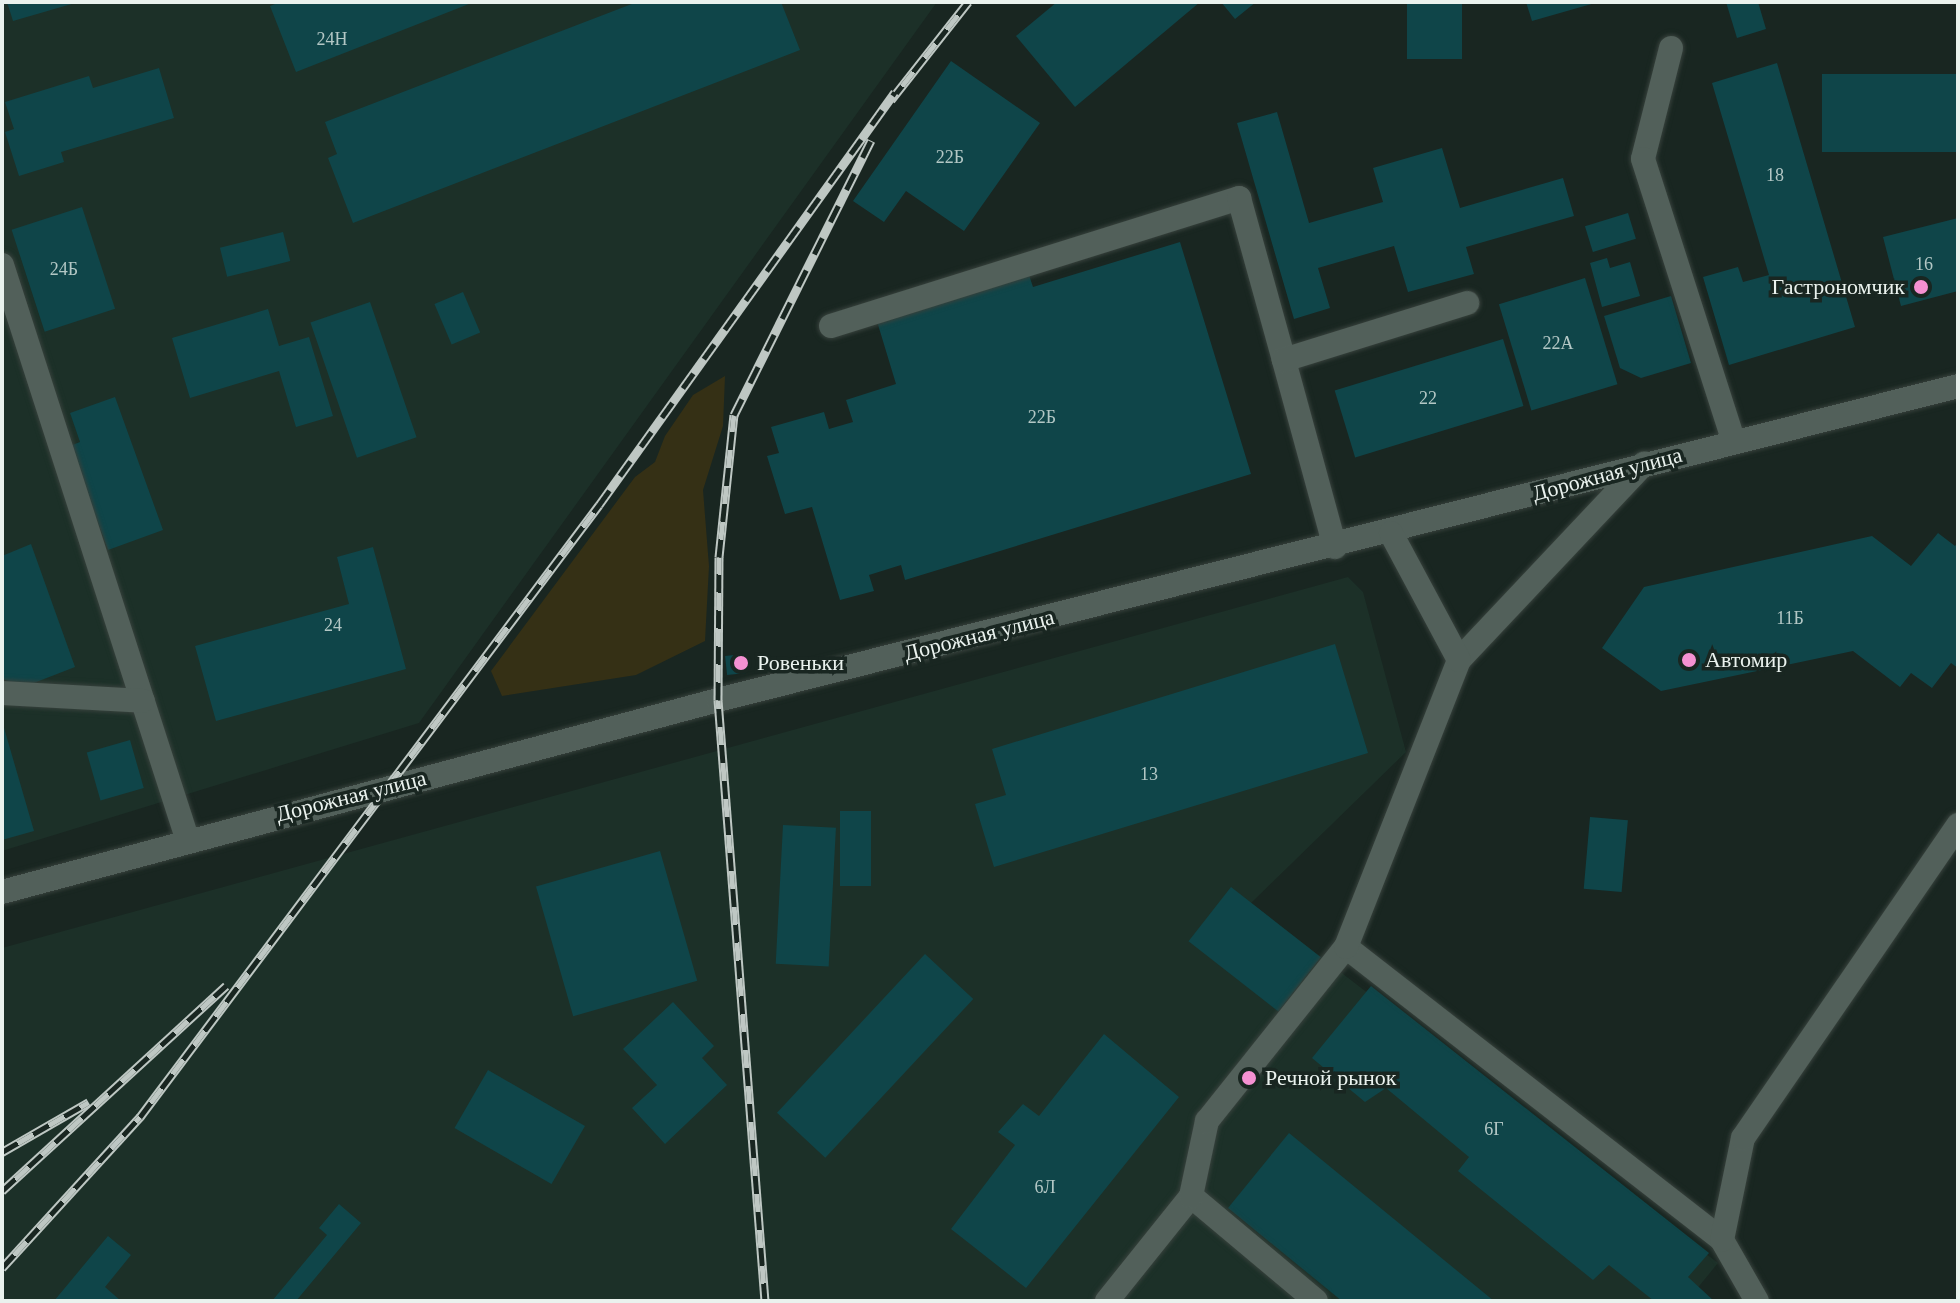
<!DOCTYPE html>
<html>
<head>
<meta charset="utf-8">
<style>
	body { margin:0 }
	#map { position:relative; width:1960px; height:1303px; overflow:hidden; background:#192621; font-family:"Times New Roman",serif }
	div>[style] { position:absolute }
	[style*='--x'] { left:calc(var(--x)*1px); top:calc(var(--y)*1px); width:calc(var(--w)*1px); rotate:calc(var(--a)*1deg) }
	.built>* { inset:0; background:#1c3028 }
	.green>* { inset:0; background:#353015 }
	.building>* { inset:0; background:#0f4549; transform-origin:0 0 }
	.roads { filter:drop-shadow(0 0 2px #37413c) drop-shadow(0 0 2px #37413c) }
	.minor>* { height:24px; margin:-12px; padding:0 12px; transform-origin:12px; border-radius:12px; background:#52605a }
	.rail>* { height:9px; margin-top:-4.5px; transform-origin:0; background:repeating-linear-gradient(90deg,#192621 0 18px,#bec7c3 0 36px); box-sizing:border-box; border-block:2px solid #bec7c3 }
	.dots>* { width:22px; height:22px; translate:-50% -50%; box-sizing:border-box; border:4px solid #192621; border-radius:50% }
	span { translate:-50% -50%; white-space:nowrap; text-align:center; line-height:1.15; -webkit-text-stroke:7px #192621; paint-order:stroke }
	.number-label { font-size:18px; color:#b3c7c5 }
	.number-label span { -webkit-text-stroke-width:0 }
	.poi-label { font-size:22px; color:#eaf2ee }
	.right { translate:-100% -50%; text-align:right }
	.left { translate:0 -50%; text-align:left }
	.street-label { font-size:22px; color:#eaf2ee }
	.frame { position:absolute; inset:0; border:4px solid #eaf2ee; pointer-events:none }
</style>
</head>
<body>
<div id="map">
	<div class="built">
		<i style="clip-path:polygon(2px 2px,937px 2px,419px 723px,2px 851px)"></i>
		<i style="clip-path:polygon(1348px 577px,1363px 592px,1406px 752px,1251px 903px,1718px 1263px,1687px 1301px,2px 1301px,2px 948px)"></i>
	</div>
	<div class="green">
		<i style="clip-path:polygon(725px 376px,723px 426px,703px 490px,709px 566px,705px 641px,636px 675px,502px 696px,491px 671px,635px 477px,655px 462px,665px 436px,693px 395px)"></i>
	</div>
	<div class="building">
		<i style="clip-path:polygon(7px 2px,75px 2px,75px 3px,13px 21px)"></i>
		<i style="clip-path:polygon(280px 2px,474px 2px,296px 72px,270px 6px)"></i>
		<i style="clip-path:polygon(637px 2px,781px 2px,800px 50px,353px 223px,328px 158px,337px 154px,325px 122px)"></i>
		<i style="clip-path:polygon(1057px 2px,1200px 2px,1075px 107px,1016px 36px)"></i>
		<i style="clip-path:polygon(1221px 2px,1256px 2px,1235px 19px)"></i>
		<i style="left:1407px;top:2px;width:55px;height:57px"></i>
		<i style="clip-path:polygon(1526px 2px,1595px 2px,1595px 3px,1532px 21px)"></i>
		<i style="clip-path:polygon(1726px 2px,1758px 2px,1766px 29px,1737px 38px)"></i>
		<i style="clip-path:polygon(951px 61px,1040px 123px,964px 231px,906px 191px,884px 222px,853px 201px)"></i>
		<i style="clip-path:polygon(1777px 63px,1855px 327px,1729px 365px,1703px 277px,1738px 267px,1743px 282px,1769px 275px,1712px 83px)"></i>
		<i style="clip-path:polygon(159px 68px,174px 118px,61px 152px,64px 162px,19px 176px,5px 132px,14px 129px,5px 102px,89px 76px,93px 88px)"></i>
		<i style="left:1958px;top:74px;width:78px;height:136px;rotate:90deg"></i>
		<i style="clip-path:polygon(1277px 112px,1309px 223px,1383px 202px,1373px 168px,1442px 148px,1460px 208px,1563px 178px,1574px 216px,1466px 247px,1474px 274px,1408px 292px,1394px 246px,1318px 268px,1330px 308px,1294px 319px,1237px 123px)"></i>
		<i style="left:82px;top:207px;width:107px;height:74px;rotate:72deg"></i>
		<i style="left:1628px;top:213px;width:27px;height:45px;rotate:73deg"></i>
		<i style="clip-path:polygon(1958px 218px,1958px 291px,1901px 306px,1883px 237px)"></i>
		<i style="left:283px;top:232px;width:30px;height:65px;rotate:76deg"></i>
		<i style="clip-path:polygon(1180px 242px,1251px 474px,905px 580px,901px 565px,869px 575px,874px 591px,840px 600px,812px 507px,785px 514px,767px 456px,779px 453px,771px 427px,824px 412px,829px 429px,853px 422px,846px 400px,896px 384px,876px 318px,1028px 272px,1033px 287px)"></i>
		<i style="clip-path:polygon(1607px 258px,1610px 268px,1630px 262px,1640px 296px,1602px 307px,1590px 263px)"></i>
		<i style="left:1585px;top:278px;width:111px;height:90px;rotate:73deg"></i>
		<i style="left:463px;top:292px;width:44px;height:31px;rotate:67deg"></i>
		<i style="clip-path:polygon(1671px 296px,1691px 363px,1641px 378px,1620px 368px,1604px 316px)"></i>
		<i style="left:370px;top:302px;width:143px;height:63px;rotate:71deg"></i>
		<i style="clip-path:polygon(268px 309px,279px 346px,309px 337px,333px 416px,296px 427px,279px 371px,190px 398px,172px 338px)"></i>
		<i style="left:1503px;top:339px;width:70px;height:176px;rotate:73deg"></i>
		<i style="clip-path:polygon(115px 397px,163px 530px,108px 550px,70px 446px,80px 442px,70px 413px)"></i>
		<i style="clip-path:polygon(1938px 533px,1955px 546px,1958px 542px,1958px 668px,1951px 663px,1932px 688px,1911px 673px,1900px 687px,1853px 651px,1661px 691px,1602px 648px,1644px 587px,1872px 536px,1911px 566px)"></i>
		<i style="clip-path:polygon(31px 544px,75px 667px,26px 686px,2px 679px,2px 556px)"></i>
		<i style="clip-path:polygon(373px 547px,406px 669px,216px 721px,195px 646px,349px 604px,337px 557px)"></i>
		<i style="clip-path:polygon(1335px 644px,1368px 753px,994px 867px,975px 804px,1006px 795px,992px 749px)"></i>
		<i style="left:744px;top:654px;width:19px;height:19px;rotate:84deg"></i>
		<i style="clip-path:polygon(2px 721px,34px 831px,2px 840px)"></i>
		<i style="left:130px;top:740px;width:50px;height:45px;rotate:74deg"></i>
		<i style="left:840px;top:811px;width:31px;height:75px"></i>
		<i style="left:1590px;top:817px;width:38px;height:72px;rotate:5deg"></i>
		<i style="left:783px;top:825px;width:53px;height:139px;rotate:3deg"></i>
		<i style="left:660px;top:851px;width:135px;height:129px;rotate:74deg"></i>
		<i style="left:1231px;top:887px;width:114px;height:69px;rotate:38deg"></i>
		<i style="left:925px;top:954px;width:66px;height:217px;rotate:43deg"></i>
		<i style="clip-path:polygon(1371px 986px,1709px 1253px,1688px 1277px,1714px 1301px,1654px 1301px,1609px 1265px,1593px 1280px,1458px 1171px,1469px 1157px,1386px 1088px,1365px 1102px,1312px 1058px)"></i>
		<i style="clip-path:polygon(673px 1002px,714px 1046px,702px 1058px,727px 1085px,665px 1144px,632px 1108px,657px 1085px,623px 1049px)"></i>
		<i style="clip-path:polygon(1104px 1034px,1179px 1097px,1026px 1288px,951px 1229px,1015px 1145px,998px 1132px,1023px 1104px,1039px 1116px)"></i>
		<i style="left:488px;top:1070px;width:112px;height:67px;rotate:30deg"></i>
		<i style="clip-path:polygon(1289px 1133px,1494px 1301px,1342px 1301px,1228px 1208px)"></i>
		<i style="clip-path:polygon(339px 1204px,361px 1223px,296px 1301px,272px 1301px,327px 1235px,319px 1228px)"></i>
		<i style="clip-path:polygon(108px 1236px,131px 1255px,105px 1287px,121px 1301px,54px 1301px)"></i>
	</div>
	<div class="roads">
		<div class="minor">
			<i style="--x:1671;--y:48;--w:114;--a:104.2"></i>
			<i style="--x:1643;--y:159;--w:295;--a:72.2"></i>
			<i style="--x:2;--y:265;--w:602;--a:72.11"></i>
			<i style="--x:831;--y:326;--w:428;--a:-17.4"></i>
			<i style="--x:1239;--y:198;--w:168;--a:74.5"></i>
			<i style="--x:1335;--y:547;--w:194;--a:-105.3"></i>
			<i style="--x:1284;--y:360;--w:192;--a:-17.3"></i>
			<i style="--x:1459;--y:660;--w:270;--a:-46.7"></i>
			<i style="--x:2;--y:693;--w:141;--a:3.2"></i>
			<i style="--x:2;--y:892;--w:741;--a:-15.01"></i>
			<i style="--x:718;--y:700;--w:1279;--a:-14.21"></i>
			<i style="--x:1346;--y:947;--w:477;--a:37.9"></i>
			<i style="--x:1722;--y:1240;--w:70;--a:60.2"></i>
			<i style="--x:1191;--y:1196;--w:163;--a:40"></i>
			<i style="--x:1722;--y:1240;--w:104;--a:-78.4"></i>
			<i style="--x:1743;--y:1138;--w:380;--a:-55.5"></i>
			<i style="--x:1107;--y:1301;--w:134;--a:-51.3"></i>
			<i style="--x:1191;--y:1196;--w:77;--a:-78"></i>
			<i style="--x:1207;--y:1121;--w:223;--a:-51.4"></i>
			<i style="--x:1346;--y:947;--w:308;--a:-68.5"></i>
			<i style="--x:1459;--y:660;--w:144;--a:-118.2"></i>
		</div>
	</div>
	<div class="rail">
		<i style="--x:891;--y:100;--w:125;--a:-51.8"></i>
		<i style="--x:2;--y:1152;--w:100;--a:-29.9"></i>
		<i style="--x:2;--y:1191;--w:304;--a:-42.5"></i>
		<i style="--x:2;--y:1268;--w:205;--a:-47.6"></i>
		<i style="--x:140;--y:1117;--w:765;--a:-53.13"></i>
		<i style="--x:599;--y:505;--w:508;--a:-54.37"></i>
		<i style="--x:765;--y:1301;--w:603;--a:-94.47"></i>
		<i style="--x:718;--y:700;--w:143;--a:-89.6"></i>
		<i style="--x:719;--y:557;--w:143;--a:-84"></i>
		<i style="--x:734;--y:415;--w:307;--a:-63.5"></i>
	</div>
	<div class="dots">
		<i style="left:1921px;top:287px;background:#f591d2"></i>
		<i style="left:1689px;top:660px;background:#f591d2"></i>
		<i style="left:741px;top:663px;background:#f591d2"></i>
		<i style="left:1249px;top:1078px;background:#f591d2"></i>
	</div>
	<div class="number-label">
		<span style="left:332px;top:39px">24Н</span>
		<span style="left:950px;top:157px">22Б</span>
		<span style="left:1775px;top:175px">18</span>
		<span style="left:1924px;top:264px">16</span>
		<span style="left:64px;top:269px">24Б</span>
		<span style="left:1558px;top:343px">22А</span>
		<span style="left:1428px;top:398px">22</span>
		<span style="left:1042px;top:417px">22Б</span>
		<span style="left:1790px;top:618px">11Б</span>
		<span style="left:333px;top:625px">24</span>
		<span style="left:1149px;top:774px">13</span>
		<span style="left:1494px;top:1129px">6Г</span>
		<span style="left:1045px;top:1187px">6Л</span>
	</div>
	<div class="poi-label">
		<span class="right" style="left:1905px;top:287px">Гастрономчик</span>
		<span class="left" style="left:1705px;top:660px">Автомир</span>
		<span class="left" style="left:757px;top:663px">Ровеньки</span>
		<span class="left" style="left:1265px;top:1078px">Речной рынок</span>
	</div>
	<div class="street-label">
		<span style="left:1607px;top:474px;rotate:-15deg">Дорожная улица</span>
		<span style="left:979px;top:635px;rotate:-14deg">Дорожная улица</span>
		<span style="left:351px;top:796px;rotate:-14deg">Дорожная улица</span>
	</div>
	<div class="frame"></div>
</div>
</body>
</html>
